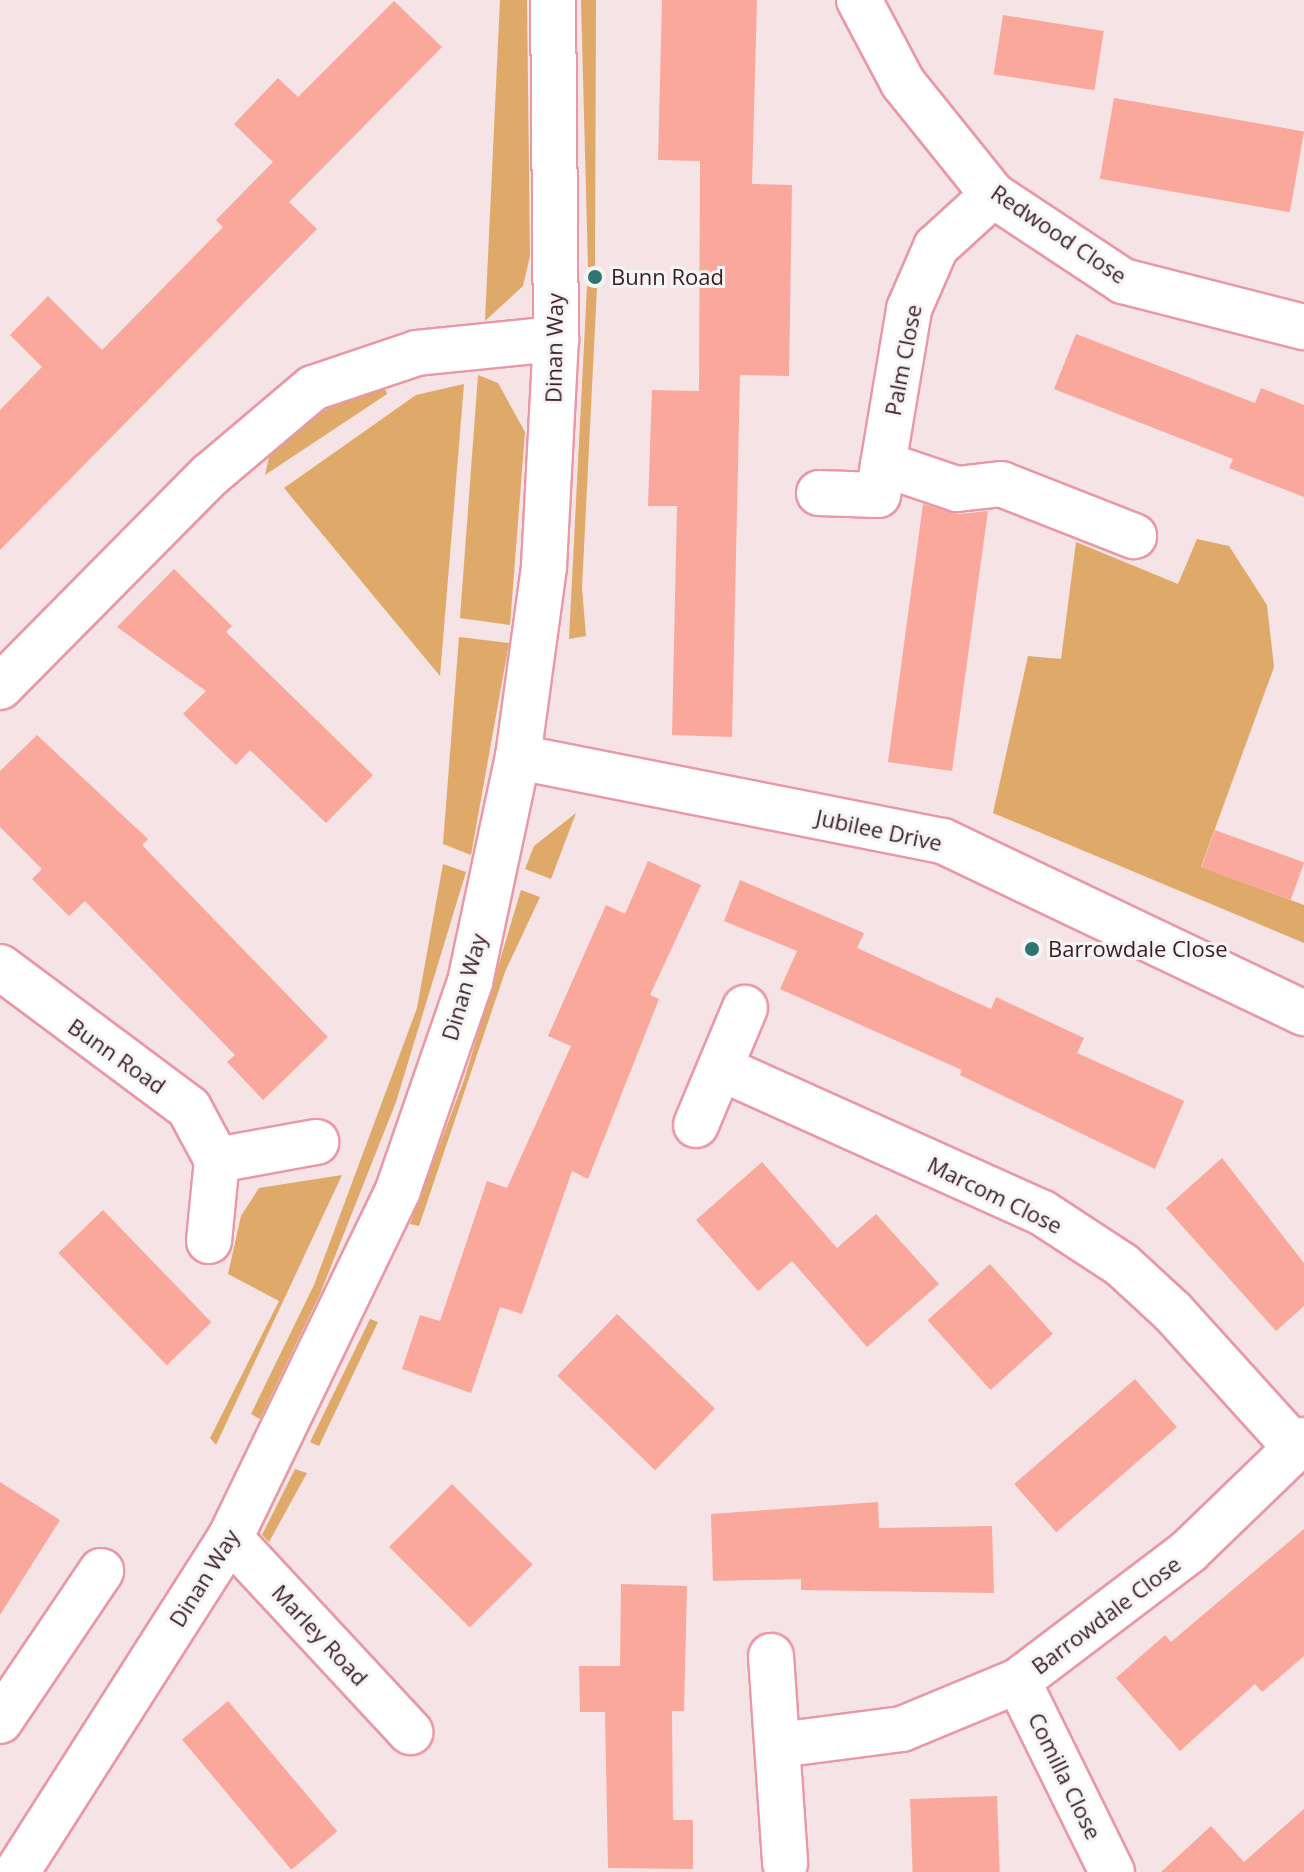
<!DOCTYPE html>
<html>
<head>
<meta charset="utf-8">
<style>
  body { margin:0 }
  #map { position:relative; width:1304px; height:1872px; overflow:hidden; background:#f5e3e5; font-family:"Open Sans",sans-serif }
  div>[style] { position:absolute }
  .green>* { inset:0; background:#dfa96a }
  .building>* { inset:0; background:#faa89b; transform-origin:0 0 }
  .roads { filter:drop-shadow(2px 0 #e998a5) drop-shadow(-2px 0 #e998a5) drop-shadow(0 2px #e998a5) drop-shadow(0 -2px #e998a5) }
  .minor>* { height:44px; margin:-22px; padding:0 22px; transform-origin:22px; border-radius:22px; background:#fff }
  .dots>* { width:22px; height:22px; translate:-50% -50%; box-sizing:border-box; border:4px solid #f5f5f5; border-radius:50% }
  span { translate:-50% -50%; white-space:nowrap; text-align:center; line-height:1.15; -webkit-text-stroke:6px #f5f5f5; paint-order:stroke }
  .street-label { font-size:22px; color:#3c1c22 }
  .poi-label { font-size:22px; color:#3c1c22 }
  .left { translate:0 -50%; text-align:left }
</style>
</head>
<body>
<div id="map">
  <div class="green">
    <div style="clip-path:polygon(500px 0,527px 0,530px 256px,523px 286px,485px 321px)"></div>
    <div style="clip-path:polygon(581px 0,596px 0,595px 267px,588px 267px)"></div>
    <div style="clip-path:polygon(587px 286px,597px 287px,582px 588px,586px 636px,569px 639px)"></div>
    <div style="clip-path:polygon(478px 375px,498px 383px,525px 432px,510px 625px,460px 618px)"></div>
    <div style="clip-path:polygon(382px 381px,387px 394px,265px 475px,272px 444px,291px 428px)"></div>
    <div style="clip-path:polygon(464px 384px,440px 676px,284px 488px,416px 395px)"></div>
    <div style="clip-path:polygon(1197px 539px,1229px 546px,1267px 605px,1274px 667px,1201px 867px,1304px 905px,1304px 943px,993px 813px,1028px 656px,1061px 659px,1076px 542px,1178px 584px)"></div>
    <div style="clip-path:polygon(459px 637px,509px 643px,471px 855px,443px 844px)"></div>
    <div style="clip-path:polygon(576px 813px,551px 879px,525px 869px,534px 846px)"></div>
    <div style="clip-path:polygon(443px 864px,466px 872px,396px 1102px,320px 1294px,260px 1419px,251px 1414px,314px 1285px,417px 1008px)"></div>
    <div style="clip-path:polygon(521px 890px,540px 897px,505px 972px,419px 1226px,410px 1224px,464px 1080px)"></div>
    <div style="clip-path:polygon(342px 1175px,216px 1445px,210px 1438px,279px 1301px,228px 1274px,241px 1216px,259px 1188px)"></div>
    <div style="clip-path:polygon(370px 1319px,378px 1322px,319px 1446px,310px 1442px)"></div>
    <div style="clip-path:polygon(295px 1469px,307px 1473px,269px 1542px,262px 1535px)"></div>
  </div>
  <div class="building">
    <div style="clip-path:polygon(662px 0,757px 0,752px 184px,792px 185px,789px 376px,740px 375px,732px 737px,672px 735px,677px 506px,648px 506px,652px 390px,699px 391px,700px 161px,658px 160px)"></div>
    <div style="clip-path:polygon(394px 1px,442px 47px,289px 202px,317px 229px,0 550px,0 410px,42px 367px,10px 335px,48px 296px,102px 350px,223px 227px,216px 220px,273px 162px,234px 124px,278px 78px,298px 97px)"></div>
    <div style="left:1003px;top:15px;width:102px;height:60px;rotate:9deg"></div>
    <div style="left:1114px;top:98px;width:193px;height:82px;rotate:10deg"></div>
    <div style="clip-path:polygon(1076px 334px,1255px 403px,1261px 388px,1304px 405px,1304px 497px,1229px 468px,1233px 459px,1054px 389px)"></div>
    <div style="clip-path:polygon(923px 504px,959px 514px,988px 511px,952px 771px,888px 762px)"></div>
    <div style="clip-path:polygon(174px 569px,232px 626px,226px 632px,373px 775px,326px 823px,250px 750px,236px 765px,183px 714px,206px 691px,117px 627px)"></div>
    <div style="clip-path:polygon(37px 735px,148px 839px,142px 845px,328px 1037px,263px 1100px,227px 1062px,235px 1055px,85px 901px,69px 916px,32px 879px,42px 869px,0 827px,0 771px)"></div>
    <div style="left:1215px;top:830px;width:95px;height:40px;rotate:20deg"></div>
    <div style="clip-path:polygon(648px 861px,701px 885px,650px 995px,659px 999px,588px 1179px,572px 1171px,522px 1314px,500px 1307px,471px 1393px,402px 1369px,420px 1315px,440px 1321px,487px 1181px,507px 1188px,571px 1046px,548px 1036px,606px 905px,625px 914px)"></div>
    <div style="clip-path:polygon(740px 880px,864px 933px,857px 948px,991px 1009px,996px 997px,1084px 1038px,1077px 1053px,1184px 1101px,1155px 1169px,960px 1075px,962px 1070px,780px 989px,797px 951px,724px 921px)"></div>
    <div style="clip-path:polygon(1222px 1158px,1304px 1263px,1304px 1306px,1276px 1331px,1166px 1208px)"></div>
    <div style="clip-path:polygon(762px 1162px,837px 1248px,876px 1214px,939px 1284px,867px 1347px,792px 1261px,758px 1291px,696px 1220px)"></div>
    <div style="left:103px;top:1210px;width:156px;height:62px;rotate:46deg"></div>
    <div style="left:990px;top:1264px;width:94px;height:84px;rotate:48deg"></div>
    <div style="left:617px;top:1314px;width:136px;height:86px;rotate:44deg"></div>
    <div style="left:1135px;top:1379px;width:64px;height:160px;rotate:49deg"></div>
    <div style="clip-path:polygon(0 1482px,60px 1520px,0 1615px)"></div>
    <div style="left:452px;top:1484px;width:114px;height:89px;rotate:45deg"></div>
    <div style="clip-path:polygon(878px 1502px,879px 1528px,992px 1526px,994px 1593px,801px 1590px,801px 1579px,713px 1581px,711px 1514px)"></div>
    <div style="clip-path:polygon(1304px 1529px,1304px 1656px,1262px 1692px,1255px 1684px,1180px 1751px,1116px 1678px,1165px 1635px,1171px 1642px)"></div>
    <div style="clip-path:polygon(621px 1584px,687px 1586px,684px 1711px,672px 1711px,673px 1820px,693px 1820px,693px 1869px,608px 1868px,605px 1712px,580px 1712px,579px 1666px,620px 1666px)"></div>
    <div style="left:228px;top:1701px;width:170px;height:60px;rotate:50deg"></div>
    <div style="left:997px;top:1796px;width:76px;height:87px;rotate:88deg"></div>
    <div style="clip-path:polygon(1304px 1809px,1304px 1872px,1161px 1872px,1211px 1826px,1244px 1862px)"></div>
  </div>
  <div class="roads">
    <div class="minor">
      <div style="left:859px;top:0;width:94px;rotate:62.1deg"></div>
      <div style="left:903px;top:83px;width:144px;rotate:51.2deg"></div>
      <div style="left:993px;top:195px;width:156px;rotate:33.5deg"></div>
      <div style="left:1123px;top:281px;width:187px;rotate:14.3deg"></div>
      <div style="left:883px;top:464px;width:78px;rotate:18.7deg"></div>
      <div style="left:957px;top:489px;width:44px;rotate:-6.5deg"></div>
      <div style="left:1001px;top:484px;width:143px;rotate:21.4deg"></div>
      <div style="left:819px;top:493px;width:59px;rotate:1.9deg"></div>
      <div style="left:878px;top:495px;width:189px;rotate:-80.5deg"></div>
      <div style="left:909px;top:309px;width:68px;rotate:-66.5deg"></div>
      <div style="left:936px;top:247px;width:77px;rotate:-42.4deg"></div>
      <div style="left:0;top:687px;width:298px;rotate:-45.3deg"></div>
      <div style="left:210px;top:475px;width:135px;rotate:-40.2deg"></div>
      <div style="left:313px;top:388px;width:110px;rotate:-18.6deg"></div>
      <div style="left:417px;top:353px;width:140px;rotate:-5.8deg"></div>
      <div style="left:518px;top:757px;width:433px;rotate:11.2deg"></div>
      <div style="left:943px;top:841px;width:400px;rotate:25.5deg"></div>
      <div style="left:0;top:967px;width:236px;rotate:36.7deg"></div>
      <div style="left:189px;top:1108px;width:59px;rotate:61.7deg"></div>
      <div style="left:217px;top:1160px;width:101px;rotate:-10.3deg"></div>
      <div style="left:720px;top:1068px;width:352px;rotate:24.2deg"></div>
      <div style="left:1041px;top:1212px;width:97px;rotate:33.2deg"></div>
      <div style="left:1122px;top:1265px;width:69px;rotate:42.7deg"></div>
      <div style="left:1173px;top:1312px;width:183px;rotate:47.9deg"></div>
      <div style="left:696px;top:1125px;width:127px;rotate:-67.3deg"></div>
      <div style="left:209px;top:1241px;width:81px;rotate:-84.4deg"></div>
      <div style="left:230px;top:1538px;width:265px;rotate:47.1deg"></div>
      <div style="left:771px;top:1656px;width:208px;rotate:86.1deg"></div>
      <div style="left:1018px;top:1681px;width:213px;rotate:63.8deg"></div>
      <div style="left:0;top:1721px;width:181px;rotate:-56deg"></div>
      <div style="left:779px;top:1745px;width:124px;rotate:-7.4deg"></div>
      <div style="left:902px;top:1729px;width:126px;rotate:-22.5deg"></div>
      <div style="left:1018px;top:1681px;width:215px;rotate:-37.2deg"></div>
      <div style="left:1189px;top:1551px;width:160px;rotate:-44deg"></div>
      <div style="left:17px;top:1872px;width:396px;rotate:-57.5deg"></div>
      <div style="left:230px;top:1538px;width:386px;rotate:-64.2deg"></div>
      <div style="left:398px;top:1190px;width:220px;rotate:-70.9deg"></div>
      <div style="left:470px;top:982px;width:230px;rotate:-78deg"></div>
      <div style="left:518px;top:757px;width:193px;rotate:-82.2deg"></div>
      <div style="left:544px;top:566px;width:227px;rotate:-87deg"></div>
      <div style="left:556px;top:339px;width:339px;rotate:-90.5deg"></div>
    </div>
  </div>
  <div class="dots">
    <div style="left:595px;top:277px;background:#2c7570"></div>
    <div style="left:1032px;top:949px;background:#2c7570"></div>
  </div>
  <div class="street-label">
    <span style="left:1059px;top:234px;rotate:34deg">Redwood Close</span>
    <span style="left:554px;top:348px;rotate:-89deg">Dinan Way</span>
    <span style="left:903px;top:360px;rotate:-79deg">Palm Close</span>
    <span style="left:879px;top:830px;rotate:12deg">Jubilee Drive</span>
    <span style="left:464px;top:987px;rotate:-74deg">Dinan Way</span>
    <span style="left:117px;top:1056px;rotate:35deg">Bunn Road</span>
    <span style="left:995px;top:1195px;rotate:26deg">Marcom Close</span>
    <span style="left:204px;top:1578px;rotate:-58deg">Dinan Way</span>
    <span style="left:1106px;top:1615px;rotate:-37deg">Barrowdale Close</span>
    <span style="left:320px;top:1635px;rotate:47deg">Marley Road</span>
    <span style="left:1065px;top:1776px;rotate:64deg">Comilla Close</span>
  </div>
  <div class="poi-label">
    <span class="left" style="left:611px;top:277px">Bunn Road</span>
    <span class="left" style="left:1048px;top:949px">Barrowdale Close</span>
  </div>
</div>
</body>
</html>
